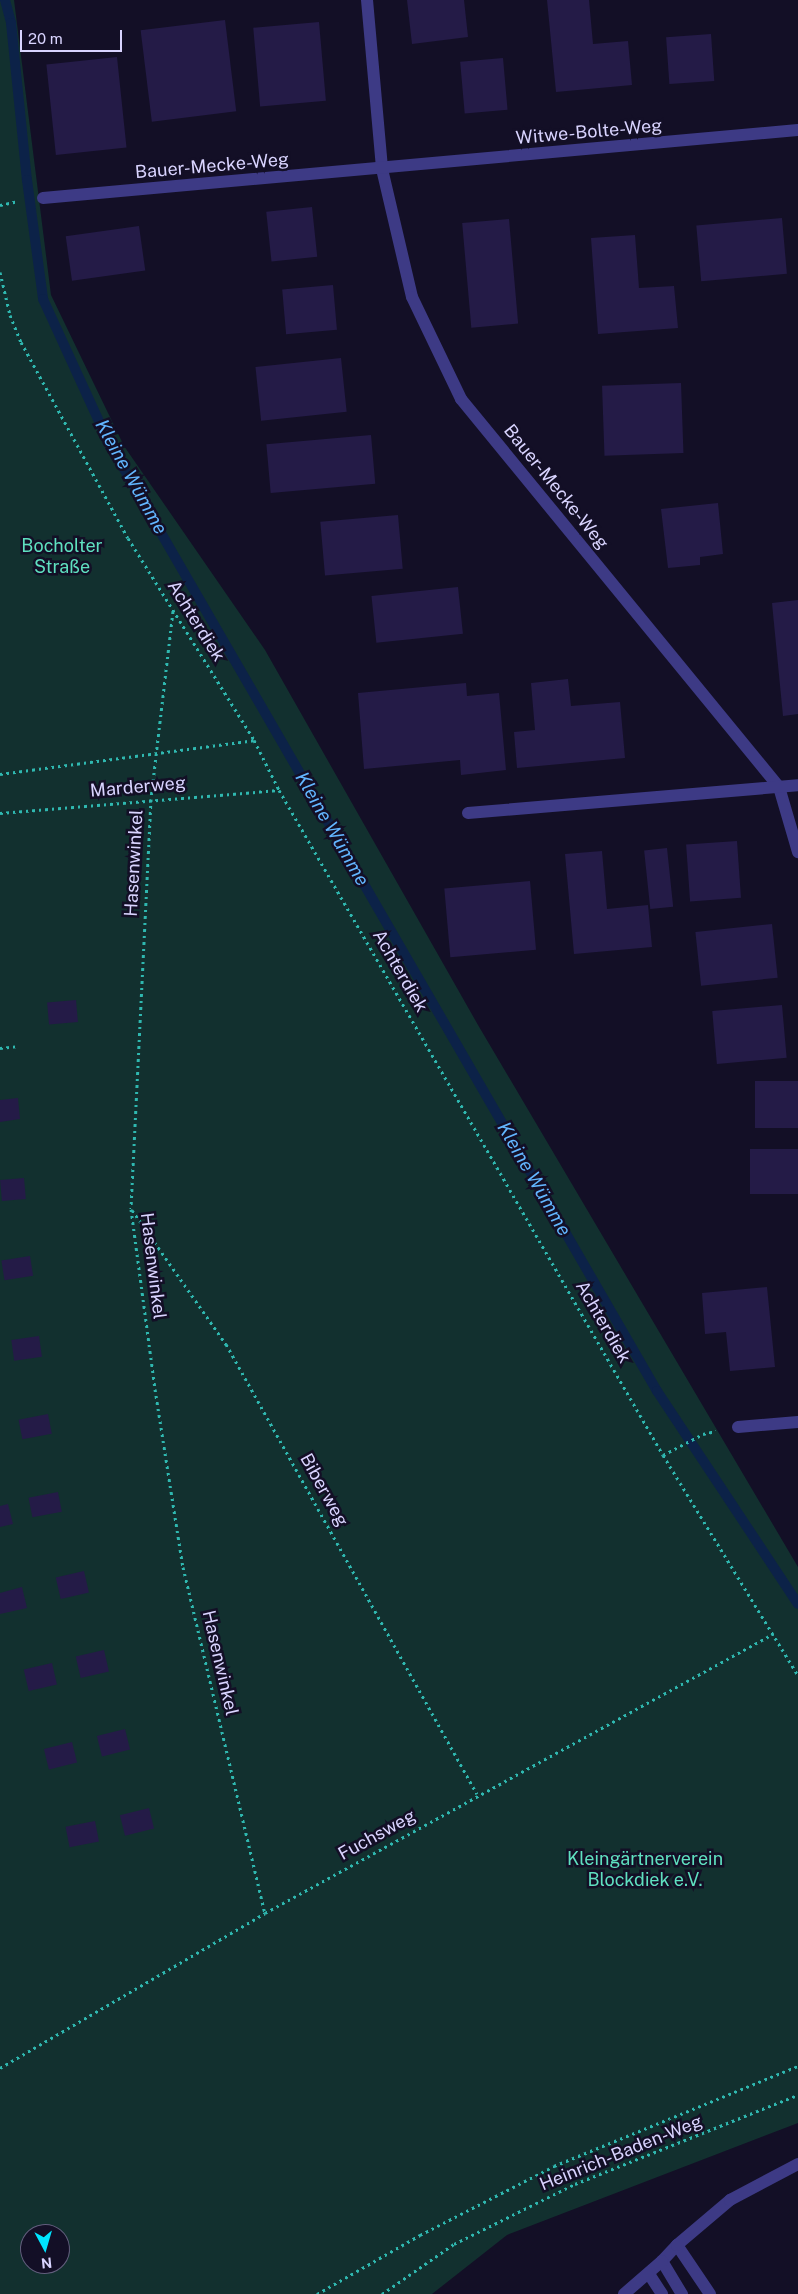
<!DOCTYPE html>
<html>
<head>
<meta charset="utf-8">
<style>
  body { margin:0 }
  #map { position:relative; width:798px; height:2294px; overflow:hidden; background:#130f26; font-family:"Public Sans",sans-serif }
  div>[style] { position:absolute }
  .green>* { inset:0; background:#12302f }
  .stream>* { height:10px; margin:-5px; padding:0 5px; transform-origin:5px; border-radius:5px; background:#0c2248 }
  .building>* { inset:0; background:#241b47; transform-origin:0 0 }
  .path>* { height:3px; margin-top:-1.5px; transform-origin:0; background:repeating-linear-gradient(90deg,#2fb8b0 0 2.5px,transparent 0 6.5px) }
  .minor>* { height:12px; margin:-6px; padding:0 6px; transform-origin:6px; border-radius:6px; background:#3d3a85 }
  span { translate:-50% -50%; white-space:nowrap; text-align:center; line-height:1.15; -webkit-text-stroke:5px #130f26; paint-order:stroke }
  .street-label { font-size:18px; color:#d9d4ff }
  .park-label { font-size:18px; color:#5fe0c0 }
  .water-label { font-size:19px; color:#62b6ff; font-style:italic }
  .north { position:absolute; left:20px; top:2224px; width:50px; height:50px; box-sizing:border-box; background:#130f26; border:1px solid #625e7d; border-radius:50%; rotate:174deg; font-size:14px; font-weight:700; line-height:20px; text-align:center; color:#d9d4ff }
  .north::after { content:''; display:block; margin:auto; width:18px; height:22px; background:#00e5ff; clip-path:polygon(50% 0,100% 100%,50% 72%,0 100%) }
  .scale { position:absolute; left:20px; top:30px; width:102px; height:22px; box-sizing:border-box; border:2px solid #d9d4ff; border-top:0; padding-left:6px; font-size:15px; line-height:18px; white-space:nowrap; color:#d9d4ff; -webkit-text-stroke:4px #130f26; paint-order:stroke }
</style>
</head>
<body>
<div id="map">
  <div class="green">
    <div style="clip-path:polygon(evenodd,0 0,14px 0,51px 295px,124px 446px,265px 650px,478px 1025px,798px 1567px,798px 2123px,507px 2235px,432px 2294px,0 2294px,0 0,30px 2234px,60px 2234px,60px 2264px,30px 2264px,30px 2234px)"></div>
  </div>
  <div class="stream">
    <div style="left:5px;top:0;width:24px;rotate:75deg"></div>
    <div style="left:11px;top:23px;width:158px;rotate:84.2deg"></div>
    <div style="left:27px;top:180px;width:120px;rotate:82.3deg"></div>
    <div style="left:43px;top:299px;width:158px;rotate:65.4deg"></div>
    <div style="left:109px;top:443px;width:1095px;rotate:59.97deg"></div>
    <div style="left:657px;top:1391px;width:255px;rotate:56.5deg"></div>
  </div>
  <div class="building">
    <div style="clip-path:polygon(407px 0,464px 0,468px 37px,412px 44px)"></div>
    <div style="clip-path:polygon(547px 0,589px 0,593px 44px,628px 41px,632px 85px,556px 92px)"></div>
    <div style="left:225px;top:20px;width:92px;height:85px;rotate:83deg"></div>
    <div style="left:319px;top:22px;width:79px;height:66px;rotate:85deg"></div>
    <div style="left:711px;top:34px;width:47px;height:45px;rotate:86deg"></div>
    <div style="left:117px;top:57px;width:91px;height:71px;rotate:84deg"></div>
    <div style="left:503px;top:58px;width:52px;height:43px;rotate:85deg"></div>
    <div style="left:312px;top:207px;width:50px;height:46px;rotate:84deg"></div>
    <div style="left:782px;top:218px;width:56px;height:86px;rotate:85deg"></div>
    <div style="left:509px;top:219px;width:105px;height:47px;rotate:85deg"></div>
    <div style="left:139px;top:226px;width:45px;height:74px;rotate:82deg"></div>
    <div style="clip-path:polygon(635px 235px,639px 288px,674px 286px,678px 328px,598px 334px,591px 238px)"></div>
    <div style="left:333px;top:285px;width:45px;height:51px;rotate:85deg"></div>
    <div style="left:341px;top:358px;width:54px;height:86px;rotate:84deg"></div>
    <div style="left:681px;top:383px;width:70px;height:79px;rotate:88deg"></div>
    <div style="left:371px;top:435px;width:49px;height:105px;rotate:85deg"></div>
    <div style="clip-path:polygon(718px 503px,723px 554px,700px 557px,700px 565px,668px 568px,661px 509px)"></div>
    <div style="left:398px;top:515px;width:54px;height:78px;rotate:85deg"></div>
    <div style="left:458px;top:587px;width:47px;height:87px;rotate:84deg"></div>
    <div style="clip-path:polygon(798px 600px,798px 714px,783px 716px,772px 603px)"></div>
    <div style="clip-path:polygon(568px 679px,571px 706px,620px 702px,625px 758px,517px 768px,514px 732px,535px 730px,531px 683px)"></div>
    <div style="clip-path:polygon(466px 683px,467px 696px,499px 693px,506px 770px,461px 775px,460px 760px,364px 769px,358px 693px)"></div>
    <div style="left:737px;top:841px;width:57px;height:51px;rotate:86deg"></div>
    <div style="left:667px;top:848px;width:59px;height:23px;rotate:84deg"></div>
    <div style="clip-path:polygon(602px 851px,607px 909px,648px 905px,652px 947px,574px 954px,565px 854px)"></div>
    <div style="left:530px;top:881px;width:69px;height:86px;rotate:85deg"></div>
    <div style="left:772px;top:924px;width:54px;height:77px;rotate:84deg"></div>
    <div style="left:76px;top:1000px;width:22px;height:29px;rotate:85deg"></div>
    <div style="left:782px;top:1005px;width:53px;height:70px;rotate:85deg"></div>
    <div style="left:798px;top:1081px;width:47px;height:43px;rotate:90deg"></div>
    <div style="clip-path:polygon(18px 1098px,20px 1119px,0 1122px,0 1100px)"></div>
    <div style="left:798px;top:1149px;width:45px;height:48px;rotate:90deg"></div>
    <div style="left:24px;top:1178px;width:21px;height:24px;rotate:85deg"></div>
    <div style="left:30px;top:1256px;width:20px;height:29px;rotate:81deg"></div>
    <div style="clip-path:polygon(767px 1287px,775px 1367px,730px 1371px,726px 1332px,705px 1334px,702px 1293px)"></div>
    <div style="left:39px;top:1336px;width:21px;height:28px;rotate:82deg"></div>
    <div style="left:48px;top:1414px;width:20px;height:30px;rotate:79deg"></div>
    <div style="left:58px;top:1492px;width:20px;height:30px;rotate:79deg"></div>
    <div style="clip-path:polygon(8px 1504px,13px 1524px,0 1527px,0 1506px)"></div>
    <div style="left:84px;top:1571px;width:22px;height:29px;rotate:77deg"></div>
    <div style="clip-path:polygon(22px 1587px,27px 1608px,0 1614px,0 1593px)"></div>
    <div style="left:104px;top:1650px;width:22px;height:29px;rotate:77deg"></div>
    <div style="left:52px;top:1663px;width:22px;height:29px;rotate:77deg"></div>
    <div style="left:125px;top:1729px;width:21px;height:29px;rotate:76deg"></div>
    <div style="left:72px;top:1742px;width:21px;height:29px;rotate:76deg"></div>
    <div style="left:149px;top:1808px;width:21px;height:30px;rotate:76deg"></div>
    <div style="left:95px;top:1821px;width:21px;height:30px;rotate:79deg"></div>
  </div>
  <div class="path">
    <div style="left:0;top:205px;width:19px;rotate:-12deg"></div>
    <div style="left:0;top:272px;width:44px;rotate:76.9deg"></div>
    <div style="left:10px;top:315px;width:29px;rotate:68deg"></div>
    <div style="left:21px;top:342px;width:223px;rotate:61.4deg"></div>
    <div style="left:128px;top:538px;width:238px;rotate:58deg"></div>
    <div style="left:254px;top:740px;width:56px;rotate:63.4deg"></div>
    <div style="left:279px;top:790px;width:768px;rotate:60deg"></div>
    <div style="left:663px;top:1455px;width:258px;rotate:58.5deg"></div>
    <div style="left:173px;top:611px;width:189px;rotate:96.7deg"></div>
    <div style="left:151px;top:799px;width:410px;rotate:92.8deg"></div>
    <div style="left:131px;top:1209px;width:182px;rotate:82.4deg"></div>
    <div style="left:155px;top:1389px;width:180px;rotate:81.1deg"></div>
    <div style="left:183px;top:1567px;width:356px;rotate:76.7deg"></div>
    <div style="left:0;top:774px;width:256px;rotate:-7.6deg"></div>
    <div style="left:0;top:813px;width:280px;rotate:-4.7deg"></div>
    <div style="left:0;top:1048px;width:18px;rotate:-6deg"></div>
    <div style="left:132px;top:1210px;width:164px;rotate:55deg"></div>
    <div style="left:226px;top:1344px;width:515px;rotate:60.85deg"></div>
    <div style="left:663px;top:1455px;width:45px;rotate:-27.7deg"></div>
    <div style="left:703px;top:1434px;width:13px;rotate:-13deg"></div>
    <div style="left:0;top:2068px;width:307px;rotate:-30.3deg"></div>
    <div style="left:265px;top:1913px;width:580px;rotate:-28.78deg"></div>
    <div style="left:317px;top:2294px;width:119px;rotate:-29.8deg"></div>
    <div style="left:420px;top:2235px;width:151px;rotate:-27.2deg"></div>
    <div style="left:554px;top:2166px;width:264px;rotate:-22.3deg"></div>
    <div style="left:382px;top:2294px;width:88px;rotate:-34.8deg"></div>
    <div style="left:454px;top:2244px;width:135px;rotate:-26.4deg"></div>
    <div style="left:575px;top:2184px;width:240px;rotate:-21.8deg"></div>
  </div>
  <div class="minor">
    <div style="left:367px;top:0;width:170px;rotate:84.9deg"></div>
    <div style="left:382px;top:169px;width:131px;rotate:76.8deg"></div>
    <div style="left:412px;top:297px;width:113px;rotate:64.3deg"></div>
    <div style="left:461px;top:399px;width:502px;rotate:50.66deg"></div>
    <div style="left:779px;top:787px;width:68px;rotate:73.7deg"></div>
    <div style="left:43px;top:198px;width:758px;rotate:-5.15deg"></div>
    <div style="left:468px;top:813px;width:331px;rotate:-4.8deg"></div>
    <div style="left:738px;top:1427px;width:60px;rotate:-4.8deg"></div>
    <div style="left:677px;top:2245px;width:22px;rotate:133deg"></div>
    <div style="left:662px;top:2261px;width:39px;rotate:59deg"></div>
    <div style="left:649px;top:2274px;width:24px;rotate:57deg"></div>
    <div style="left:624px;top:2294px;width:50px;rotate:-41deg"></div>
    <div style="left:710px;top:2294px;width:59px;rotate:-124deg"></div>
    <div style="left:677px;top:2245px;width:70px;rotate:-40.3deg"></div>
    <div style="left:730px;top:2200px;width:77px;rotate:-27.9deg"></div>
  </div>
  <div class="street-label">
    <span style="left:589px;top:132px;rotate:-5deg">Witwe-Bolte-Weg</span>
    <span style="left:212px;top:166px;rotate:-5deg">Bauer-Mecke-Weg</span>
    <span style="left:556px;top:487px;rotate:51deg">Bauer-Mecke-Weg</span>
    <span style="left:196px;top:621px;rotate:58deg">Achterdiek</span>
    <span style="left:138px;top:787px;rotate:-5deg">Marderweg</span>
    <span style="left:134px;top:863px;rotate:-87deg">Hasenwinkel</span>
    <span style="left:400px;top:971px;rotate:60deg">Achterdiek</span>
    <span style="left:153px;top:1266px;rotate:83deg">Hasenwinkel</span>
    <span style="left:603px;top:1322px;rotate:60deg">Achterdiek</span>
    <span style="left:324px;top:1490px;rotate:61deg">Biberweg</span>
    <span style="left:220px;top:1663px;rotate:77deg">Hasenwinkel</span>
    <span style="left:377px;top:1835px;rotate:-29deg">Fuchsweg</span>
    <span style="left:621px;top:2153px;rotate:-22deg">Heinrich-Baden-Weg</span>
  </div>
  <div class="park-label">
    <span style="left:62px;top:557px">Bocholter<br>Straße</span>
    <span style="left:645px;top:1870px">Kleingärtnerverein<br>Blockdiek e.V.</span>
  </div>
  <div class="water-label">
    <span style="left:131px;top:477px;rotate:61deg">Kleine Wümme</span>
    <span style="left:332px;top:829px;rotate:60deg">Kleine Wümme</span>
    <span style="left:534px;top:1179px;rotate:60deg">Kleine Wümme</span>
  </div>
  <div class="north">N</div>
  <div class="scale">20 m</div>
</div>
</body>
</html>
